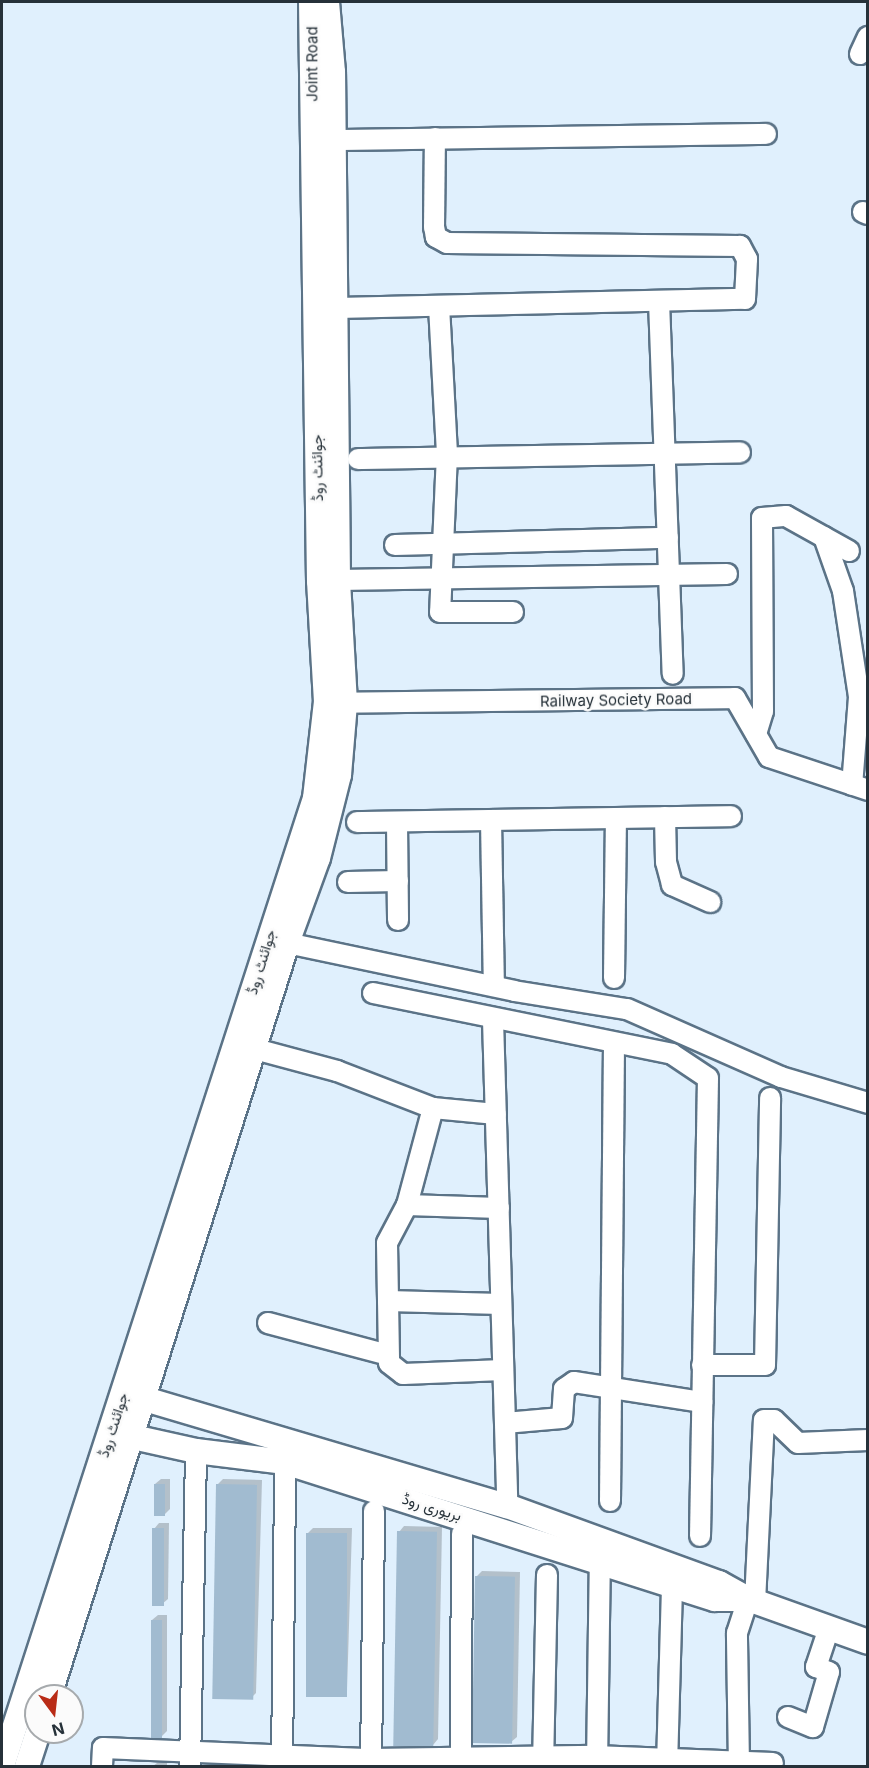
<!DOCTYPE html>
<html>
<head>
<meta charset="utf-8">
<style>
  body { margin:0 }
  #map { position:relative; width:869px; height:1768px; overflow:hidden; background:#e0f0fd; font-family:Inter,Vazirmatn,sans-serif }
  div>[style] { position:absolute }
  .shadow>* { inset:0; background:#0003 }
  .building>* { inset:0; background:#a1bbd0; transform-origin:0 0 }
  .roads { filter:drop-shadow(2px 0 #5b7387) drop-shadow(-2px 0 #5b7387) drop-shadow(0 2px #5b7387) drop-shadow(0 -2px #5b7387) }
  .minor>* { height:20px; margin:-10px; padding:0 10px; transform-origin:10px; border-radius:10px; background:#fff }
  .major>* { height:24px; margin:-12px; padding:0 12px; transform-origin:12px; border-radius:12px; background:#fff }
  span { translate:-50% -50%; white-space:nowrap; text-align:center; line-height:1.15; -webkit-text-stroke:5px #fbfbfb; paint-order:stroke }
  .street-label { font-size:15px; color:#263139 }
  .frame { position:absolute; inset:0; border:3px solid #263139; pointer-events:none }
  .north { position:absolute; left:24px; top:1684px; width:60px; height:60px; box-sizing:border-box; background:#fbfbfb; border:2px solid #a6aaad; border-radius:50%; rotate:165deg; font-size:16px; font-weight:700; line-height:24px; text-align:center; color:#263139 }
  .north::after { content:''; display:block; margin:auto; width:21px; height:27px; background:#b92c17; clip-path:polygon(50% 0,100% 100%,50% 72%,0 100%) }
</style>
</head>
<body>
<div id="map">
  <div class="shadow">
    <div style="clip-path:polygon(161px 1479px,170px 1479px,170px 1509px,164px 1515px,155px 1484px)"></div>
    <div style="clip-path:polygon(223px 1479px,262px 1480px,256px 1693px,250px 1699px,217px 1485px)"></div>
    <div style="clip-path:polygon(159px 1523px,169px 1523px,168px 1599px,162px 1604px,154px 1529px)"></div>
    <div style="clip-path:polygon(404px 1526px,442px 1527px,438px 1739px,433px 1745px,399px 1532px)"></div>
    <div style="clip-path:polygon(313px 1528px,352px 1528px,347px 1691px,342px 1697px,308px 1533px)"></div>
    <div style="clip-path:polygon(482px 1571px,520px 1572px,517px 1737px,511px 1742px,477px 1576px)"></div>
    <div style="clip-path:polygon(158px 1615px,167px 1615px,167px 1731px,161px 1737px,152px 1620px)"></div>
    <div style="clip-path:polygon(248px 1759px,259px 1760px,259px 1766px,241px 1766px)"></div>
    <div style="clip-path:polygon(157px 1763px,167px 1763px,167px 1766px,153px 1766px)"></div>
  </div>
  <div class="building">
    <div style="left:154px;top:1484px;width:11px;height:32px"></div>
    <div style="left:216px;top:1484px;width:41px;height:215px;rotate:1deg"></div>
    <div style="left:152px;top:1528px;width:12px;height:78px"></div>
    <div style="left:397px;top:1531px;width:40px;height:215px;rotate:1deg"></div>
    <div style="left:306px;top:1533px;width:41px;height:164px"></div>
    <div style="left:475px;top:1576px;width:40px;height:167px;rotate:1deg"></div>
    <div style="left:151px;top:1620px;width:11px;height:118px"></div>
  </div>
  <div class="roads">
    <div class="minor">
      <div style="left:860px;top:54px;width:19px;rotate:-65deg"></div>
      <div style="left:334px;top:140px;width:432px;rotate:-0.8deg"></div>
      <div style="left:863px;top:212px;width:5px;rotate:22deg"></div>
      <div style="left:659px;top:301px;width:373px;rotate:87.9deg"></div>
      <div style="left:439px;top:306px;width:148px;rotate:86.9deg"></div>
      <div style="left:447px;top:454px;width:158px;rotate:92.5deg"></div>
      <div style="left:440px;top:612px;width:73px"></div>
      <div style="left:336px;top:308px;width:409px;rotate:-1.3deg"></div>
      <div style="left:745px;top:299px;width:40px;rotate:-87.1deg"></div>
      <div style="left:747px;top:259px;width:15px;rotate:-118deg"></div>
      <div style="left:740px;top:246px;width:293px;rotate:-179.4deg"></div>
      <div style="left:447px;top:243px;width:13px;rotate:-151deg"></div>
      <div style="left:436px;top:237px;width:10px;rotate:-101deg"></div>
      <div style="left:434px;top:227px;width:89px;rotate:-89.4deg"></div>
      <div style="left:358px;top:459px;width:382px;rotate:-1deg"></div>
      <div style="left:824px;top:537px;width:57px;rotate:70.6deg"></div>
      <div style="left:843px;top:591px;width:107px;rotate:81.4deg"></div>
      <div style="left:859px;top:697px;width:88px;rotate:94.5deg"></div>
      <div style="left:395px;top:545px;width:273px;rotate:-1.5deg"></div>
      <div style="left:338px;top:580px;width:389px;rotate:-0.9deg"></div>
      <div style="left:331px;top:703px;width:404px;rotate:-0.7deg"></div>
      <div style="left:735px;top:698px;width:68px;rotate:60deg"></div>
      <div style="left:769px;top:757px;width:104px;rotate:18.4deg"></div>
      <div style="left:756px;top:734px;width:24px;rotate:-73deg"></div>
      <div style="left:763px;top:711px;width:193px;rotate:-90.3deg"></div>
      <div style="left:762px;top:518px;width:24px;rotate:-5deg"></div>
      <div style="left:786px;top:516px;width:72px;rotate:29.1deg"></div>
      <div style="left:665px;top:817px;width:45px;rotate:88.7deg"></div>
      <div style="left:666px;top:862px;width:24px;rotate:75deg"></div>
      <div style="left:672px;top:885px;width:42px;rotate:24.1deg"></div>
      <div style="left:491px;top:820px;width:166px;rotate:89deg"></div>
      <div style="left:357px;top:822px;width:374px;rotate:-0.9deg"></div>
      <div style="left:397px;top:822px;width:98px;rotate:89.4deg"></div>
      <div style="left:348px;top:882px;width:50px;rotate:-1.1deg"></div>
      <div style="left:287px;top:943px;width:232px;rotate:11.9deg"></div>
      <div style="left:514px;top:991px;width:114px;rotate:9.1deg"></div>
      <div style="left:627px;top:1009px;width:168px;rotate:23.8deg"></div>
      <div style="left:781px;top:1077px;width:91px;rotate:16.6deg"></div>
      <div style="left:614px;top:978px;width:160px;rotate:-89.3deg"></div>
      <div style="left:373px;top:993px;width:305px;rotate:11.5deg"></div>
      <div style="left:672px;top:1054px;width:43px;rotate:33.7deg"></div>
      <div style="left:708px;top:1078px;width:458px;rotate:91deg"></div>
      <div style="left:493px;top:1020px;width:486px;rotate:88.3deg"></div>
      <div style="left:255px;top:1049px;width:85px;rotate:15deg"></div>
      <div style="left:337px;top:1071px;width:103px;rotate:21.1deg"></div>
      <div style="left:433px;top:1108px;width:63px;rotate:5.4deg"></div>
      <div style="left:433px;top:1108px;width:100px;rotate:105deg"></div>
      <div style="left:407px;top:1205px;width:43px;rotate:117.8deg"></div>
      <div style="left:387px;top:1243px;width:120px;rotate:89deg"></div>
      <div style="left:389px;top:1363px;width:18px;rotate:38deg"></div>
      <div style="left:403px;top:1374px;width:100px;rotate:-2.3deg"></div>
      <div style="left:407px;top:1205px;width:92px;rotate:1.9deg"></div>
      <div style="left:388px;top:1301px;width:113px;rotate:1.5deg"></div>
      <div style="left:268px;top:1323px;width:124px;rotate:14.9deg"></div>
      <div style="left:702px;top:1365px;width:63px"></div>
      <div style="left:765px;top:1365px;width:267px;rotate:-88.9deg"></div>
      <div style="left:505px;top:1423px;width:57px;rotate:-5deg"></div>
      <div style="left:562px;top:1418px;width:29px;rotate:-86deg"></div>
      <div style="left:564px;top:1389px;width:12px;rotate:-35deg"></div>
      <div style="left:574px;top:1382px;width:130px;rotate:8.9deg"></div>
      <div style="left:610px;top:1501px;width:456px;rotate:-89.5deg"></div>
      <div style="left:755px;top:1602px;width:182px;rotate:-87.2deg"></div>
      <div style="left:764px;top:1420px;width:10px"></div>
      <div style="left:774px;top:1420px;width:33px;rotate:44deg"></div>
      <div style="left:798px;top:1443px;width:70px;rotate:-2.5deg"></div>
      <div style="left:788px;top:1717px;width:27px;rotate:22deg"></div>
      <div style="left:813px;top:1727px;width:57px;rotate:-73.8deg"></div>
      <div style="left:829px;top:1672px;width:14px;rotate:-159deg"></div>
      <div style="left:816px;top:1667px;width:41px;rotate:-71.6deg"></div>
      <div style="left:102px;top:1766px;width:18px;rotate:-87deg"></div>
      <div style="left:103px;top:1748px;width:268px;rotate:2.4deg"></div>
      <div style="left:371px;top:1759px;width:226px;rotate:-0.8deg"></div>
      <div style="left:597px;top:1756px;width:176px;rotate:2.3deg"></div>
      <div style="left:190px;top:1766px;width:315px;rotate:-88.9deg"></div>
      <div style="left:282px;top:1766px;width:304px;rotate:-89.4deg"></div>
      <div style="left:371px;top:1766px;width:255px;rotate:-89.3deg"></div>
      <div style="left:461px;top:1766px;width:232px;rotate:-89.8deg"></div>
      <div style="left:543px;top:1766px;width:191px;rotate:-88.8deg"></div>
      <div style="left:597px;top:1766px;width:205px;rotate:-89.2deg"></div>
      <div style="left:667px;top:1766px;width:180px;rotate:-88.4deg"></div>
      <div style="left:739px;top:1766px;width:133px;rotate:-90.9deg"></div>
      <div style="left:737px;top:1633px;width:36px;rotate:-72deg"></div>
    </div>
    <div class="major">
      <div style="left:128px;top:1394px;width:395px;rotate:16.5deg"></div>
      <div style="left:507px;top:1506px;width:226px;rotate:20deg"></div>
      <div style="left:719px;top:1583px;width:33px;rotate:29deg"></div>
      <div style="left:748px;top:1599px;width:127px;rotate:19.7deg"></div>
      <div style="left:115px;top:1433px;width:83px;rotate:12.5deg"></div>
      <div style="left:196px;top:1451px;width:90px;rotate:7deg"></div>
      <div style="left:285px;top:1462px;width:451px;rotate:17.7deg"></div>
      <div style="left:715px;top:1599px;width:28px"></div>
      <div style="left:49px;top:1696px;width:790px;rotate:-72.46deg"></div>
      <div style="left:287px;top:943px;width:90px;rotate:-70deg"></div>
      <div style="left:318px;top:858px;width:86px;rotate:-75.8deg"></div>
      <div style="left:339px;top:775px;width:72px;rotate:-85.2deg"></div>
      <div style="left:345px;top:703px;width:123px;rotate:-93.3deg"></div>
      <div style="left:338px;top:580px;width:508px;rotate:-90.56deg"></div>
      <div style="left:333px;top:72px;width:70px;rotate:-94.9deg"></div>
      <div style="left:2px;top:1766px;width:1017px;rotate:-72.08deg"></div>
      <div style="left:315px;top:798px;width:97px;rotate:-83.5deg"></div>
      <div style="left:326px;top:702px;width:121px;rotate:-93.3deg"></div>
      <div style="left:319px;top:581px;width:579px;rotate:-90.79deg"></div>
      <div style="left:27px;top:1766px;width:36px;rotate:-72deg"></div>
    </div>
  </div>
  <div class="street-label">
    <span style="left:312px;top:64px;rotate:-90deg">Joint Road</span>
    <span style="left:317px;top:468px;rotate:-91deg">جوائنٹ روڈ</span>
    <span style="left:616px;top:700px;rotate:-1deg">Railway Society Road</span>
    <span style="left:261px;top:962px;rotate:-73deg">جوائنٹ روڈ</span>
    <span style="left:113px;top:1425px;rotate:-72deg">جوائنٹ روڈ</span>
    <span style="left:432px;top:1507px;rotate:17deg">بریوری روڈ</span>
  </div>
  <div class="frame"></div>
  <div class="north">N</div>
</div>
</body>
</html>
